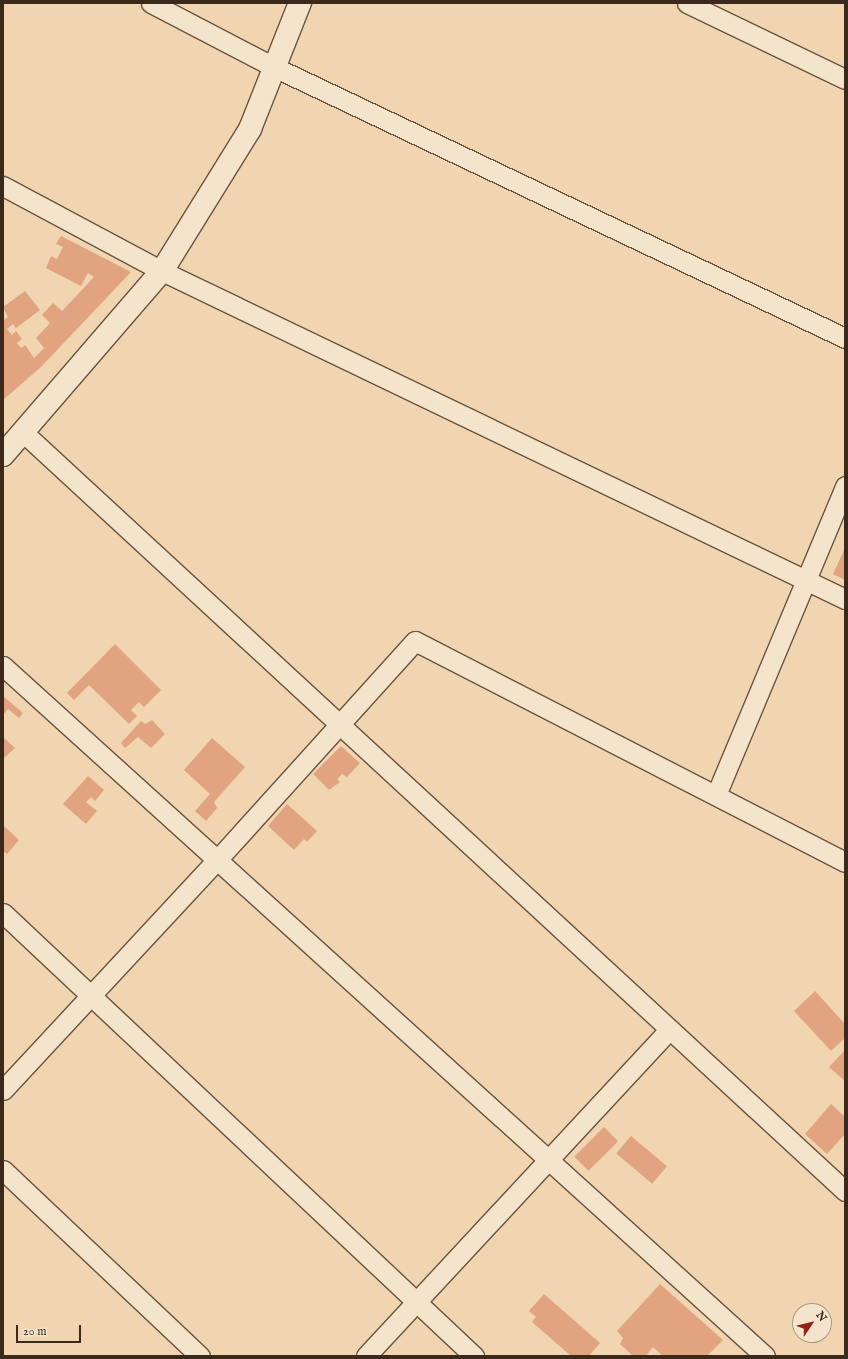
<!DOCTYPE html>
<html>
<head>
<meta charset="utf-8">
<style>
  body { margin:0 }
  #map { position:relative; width:848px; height:1359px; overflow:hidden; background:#f0d5b0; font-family:"IM FELL English",serif }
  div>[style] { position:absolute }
  .building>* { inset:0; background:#e2a380; transform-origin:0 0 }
  .roads { filter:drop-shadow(1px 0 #6a5440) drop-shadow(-1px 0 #6a5440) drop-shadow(0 1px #6a5440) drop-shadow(0 -1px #6a5440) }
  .minor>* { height:19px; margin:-9.5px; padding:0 9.5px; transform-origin:9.5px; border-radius:9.5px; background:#f5e4cc }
  .tertiary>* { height:22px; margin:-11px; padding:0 11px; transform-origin:11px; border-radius:11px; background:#f5e4cc }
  span { translate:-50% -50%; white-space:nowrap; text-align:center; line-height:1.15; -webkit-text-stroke:3px #f5e4cc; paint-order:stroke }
  .frame { position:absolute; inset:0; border:4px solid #3d291b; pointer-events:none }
  .north { position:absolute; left:792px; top:1303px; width:40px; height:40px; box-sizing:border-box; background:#f5e4cc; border:1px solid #ab9985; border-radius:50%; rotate:55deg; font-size:11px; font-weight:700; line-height:16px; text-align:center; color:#3d291b }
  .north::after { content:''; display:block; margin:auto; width:14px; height:18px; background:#8f2418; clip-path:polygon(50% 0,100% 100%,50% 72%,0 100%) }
  .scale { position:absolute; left:16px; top:1325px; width:65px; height:18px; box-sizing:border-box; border:2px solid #3d291b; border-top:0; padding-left:5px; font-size:12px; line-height:14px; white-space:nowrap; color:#3d291b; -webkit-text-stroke:3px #f5e4cc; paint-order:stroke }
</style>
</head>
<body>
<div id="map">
  <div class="building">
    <div style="clip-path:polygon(61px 236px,131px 272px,41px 367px,3px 400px,3px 321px,8px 317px,3px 307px,25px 291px,40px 310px,16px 328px,13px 324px,7px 329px,12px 335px,16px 331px,22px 339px,17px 343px,21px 348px,25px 345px,34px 358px,44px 348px,36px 338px,50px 323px,42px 315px,53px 303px,62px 311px,94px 277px,88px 273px,81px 286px,46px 268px,51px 256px,57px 259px,63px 247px,56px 244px)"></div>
    <div style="clip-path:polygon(845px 548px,845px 580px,833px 574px)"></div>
    <div style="clip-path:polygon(115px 644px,161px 690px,144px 707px,139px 702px,131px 710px,137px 716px,129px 724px,89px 685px,74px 700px,67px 693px)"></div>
    <div style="clip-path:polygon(3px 696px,23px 713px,19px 718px,8px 709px,3px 715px)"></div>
    <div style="clip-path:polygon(152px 720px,165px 734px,151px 748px,138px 737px,125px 748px,121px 743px,141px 721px,145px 724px)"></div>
    <div style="clip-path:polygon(3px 737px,15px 748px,3px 759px)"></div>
    <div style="clip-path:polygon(212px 738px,245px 767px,214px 802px,217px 808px,206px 821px,195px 811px,210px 794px,184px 770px)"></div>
    <div style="clip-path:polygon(341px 746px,360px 763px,347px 777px,342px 774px,337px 779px,340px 782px,329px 790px,313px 774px)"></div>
    <div style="clip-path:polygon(88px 776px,104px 790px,95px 801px,91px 797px,86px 802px,97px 811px,86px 824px,63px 804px)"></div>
    <div style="clip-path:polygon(287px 804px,317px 831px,307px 842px,304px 839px,294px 850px,268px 826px)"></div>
    <div style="clip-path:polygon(3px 825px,19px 840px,7px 854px,3px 851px)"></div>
    <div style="clip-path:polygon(815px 991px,845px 1024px,845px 1038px,831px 1051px,794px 1011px)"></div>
    <div style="clip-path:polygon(845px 1050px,845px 1081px,829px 1067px)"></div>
    <div style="clip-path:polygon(831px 1104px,845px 1117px,845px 1134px,827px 1154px,805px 1134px)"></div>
    <div style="left:604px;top:1127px;width:20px;height:42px;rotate:45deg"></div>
    <div style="left:631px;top:1136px;width:47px;height:23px;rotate:40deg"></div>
    <div style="clip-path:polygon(660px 1284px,723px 1340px,707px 1356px,663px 1356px,653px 1347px,646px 1356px,633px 1356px,620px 1344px,623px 1338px,617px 1331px)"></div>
    <div style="clip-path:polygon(544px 1294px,600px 1343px,589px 1356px,571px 1356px,532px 1322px,536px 1317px,529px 1311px)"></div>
  </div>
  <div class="roads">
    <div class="minor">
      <div style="left:151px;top:3px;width:139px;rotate:27.5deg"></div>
      <div style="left:274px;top:67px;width:632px;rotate:25.39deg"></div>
      <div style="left:687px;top:3px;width:175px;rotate:25.7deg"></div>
      <div style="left:3px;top:186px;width:180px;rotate:28.1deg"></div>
      <div style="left:162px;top:271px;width:758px;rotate:25.65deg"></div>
      <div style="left:25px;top:434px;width:1116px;rotate:42.71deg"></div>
      <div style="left:3px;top:666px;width:1028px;rotate:42.16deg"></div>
      <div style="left:716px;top:795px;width:335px;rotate:-67.3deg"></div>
      <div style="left:3px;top:913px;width:647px;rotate:43.25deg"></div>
      <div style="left:3px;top:1090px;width:314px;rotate:-47.1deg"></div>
      <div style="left:217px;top:860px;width:295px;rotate:-47.9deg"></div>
      <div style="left:415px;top:641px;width:483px;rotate:27.2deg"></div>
      <div style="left:3px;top:1170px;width:271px;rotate:43.4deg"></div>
      <div style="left:366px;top:1356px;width:446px;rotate:-47.1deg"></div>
    </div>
    <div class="tertiary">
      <div style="left:3px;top:455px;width:243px;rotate:-49.2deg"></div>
      <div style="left:162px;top:271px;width:167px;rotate:-58.2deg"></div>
      <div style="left:250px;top:129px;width:136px;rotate:-68.4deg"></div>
    </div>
  </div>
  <div class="frame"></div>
  <div class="north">N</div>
  <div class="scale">20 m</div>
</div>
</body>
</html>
